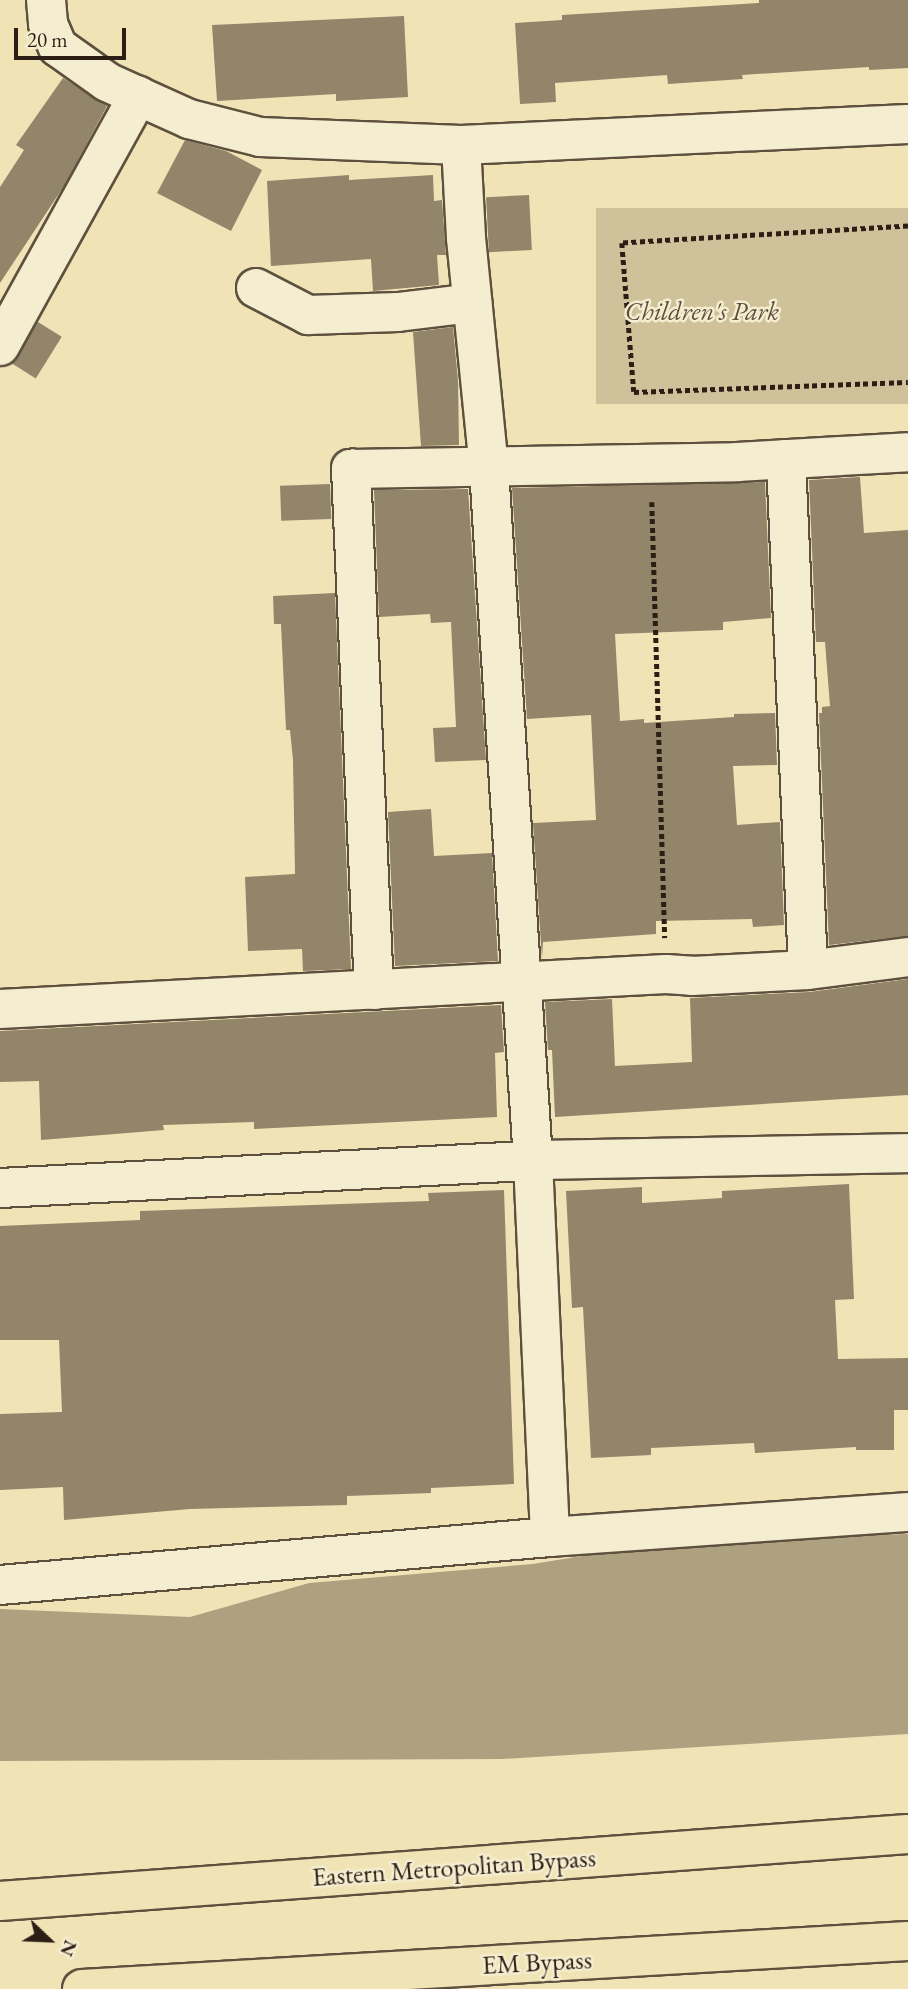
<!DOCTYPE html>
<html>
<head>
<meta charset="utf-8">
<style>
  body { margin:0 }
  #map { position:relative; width:908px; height:1989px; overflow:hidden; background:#f0e4b7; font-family:"EB Garamond",serif }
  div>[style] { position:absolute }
  .green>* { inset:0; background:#cfc29b; transform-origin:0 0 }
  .water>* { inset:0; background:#aea180 }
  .building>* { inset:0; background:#928569; transform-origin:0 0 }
  .path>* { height:4.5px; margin-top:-2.25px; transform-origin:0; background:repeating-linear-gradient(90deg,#2d1e15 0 5px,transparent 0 8.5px) }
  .roads { filter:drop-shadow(2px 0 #5e503e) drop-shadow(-2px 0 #5e503e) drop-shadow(0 2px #5e503e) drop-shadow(0 -2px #5e503e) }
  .minor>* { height:38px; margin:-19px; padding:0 19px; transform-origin:19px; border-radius:19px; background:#f5edd0 }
  .major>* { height:38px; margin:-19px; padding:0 19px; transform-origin:19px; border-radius:19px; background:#f0e4b7 }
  span { translate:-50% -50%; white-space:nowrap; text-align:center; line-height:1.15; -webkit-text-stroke:5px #f5edd0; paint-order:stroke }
  .park-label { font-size:26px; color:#5e4f3d; font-style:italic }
  .street-label { font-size:26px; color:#2d1e15 }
  .north { position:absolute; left:14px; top:1905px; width:70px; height:70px; -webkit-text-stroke:5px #f5edd0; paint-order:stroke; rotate:113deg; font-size:19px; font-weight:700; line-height:28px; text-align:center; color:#2d1e15 }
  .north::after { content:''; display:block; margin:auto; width:24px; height:32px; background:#2d1e15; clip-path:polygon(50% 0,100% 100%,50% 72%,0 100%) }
  .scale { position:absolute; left:14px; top:28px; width:112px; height:32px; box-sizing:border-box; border:4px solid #2d1e15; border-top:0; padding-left:9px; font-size:21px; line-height:24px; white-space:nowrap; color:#2d1e15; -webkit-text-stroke:5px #f5edd0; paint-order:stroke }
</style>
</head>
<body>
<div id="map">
  <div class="green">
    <div style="left:908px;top:208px;width:196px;height:312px;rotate:90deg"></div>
  </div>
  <div class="water">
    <div style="clip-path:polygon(908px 1534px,908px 1734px,503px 1759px,0 1761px,0 1609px,190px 1617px,309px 1583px,533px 1564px,678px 1540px)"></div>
  </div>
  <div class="building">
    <div style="clip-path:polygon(759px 0,908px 0,908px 68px,869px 70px,869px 67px,742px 75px,743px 79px,668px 84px,667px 75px,555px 83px,556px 102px,520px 104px,515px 23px,562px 20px,562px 15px,759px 3px)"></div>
    <div style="clip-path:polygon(404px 16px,408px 97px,336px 101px,336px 94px,217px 101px,212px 25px)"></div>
    <div style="clip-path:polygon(63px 78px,107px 106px,64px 186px,0 283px,0 187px,24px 150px,16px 145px)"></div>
    <div style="clip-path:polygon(185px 140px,226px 151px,262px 170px,231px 231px,157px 193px)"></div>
    <div style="clip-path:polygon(349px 175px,349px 180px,433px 175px,434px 201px,442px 200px,446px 255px,437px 255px,439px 285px,373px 291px,371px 259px,271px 266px,267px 181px)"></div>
    <div style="left:529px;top:195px;width:55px;height:43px;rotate:87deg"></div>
    <div style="left:38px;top:322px;width:28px;height:49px;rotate:32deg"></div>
    <div style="clip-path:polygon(453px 327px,458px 381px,459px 445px,421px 446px,413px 332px)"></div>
    <div style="clip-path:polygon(860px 477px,864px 533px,908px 530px,908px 936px,829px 945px,819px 713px,822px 713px,822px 707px,830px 706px,825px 642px,816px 642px,809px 480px)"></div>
    <div style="clip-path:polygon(765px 482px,771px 618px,723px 622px,723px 630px,615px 634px,620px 721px,644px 719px,644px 723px,734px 717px,734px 714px,775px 713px,777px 765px,733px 766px,737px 825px,780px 822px,784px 925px,753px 927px,752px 919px,656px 921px,656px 934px,543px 942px,542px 959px,533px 823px,596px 820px,591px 715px,527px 719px,512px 488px)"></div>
    <div style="left:330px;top:484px;width:35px;height:50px;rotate:88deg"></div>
    <div style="clip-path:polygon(468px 489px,486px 760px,435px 762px,433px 728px,456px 727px,451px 622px,431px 623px,430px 614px,379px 617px,374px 490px)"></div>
    <div style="clip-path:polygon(335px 593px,351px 969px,303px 971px,302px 949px,248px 951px,245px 877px,295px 874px,293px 760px,290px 730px,286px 730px,281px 624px,274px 624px,273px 596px)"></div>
    <div style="clip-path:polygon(431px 809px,434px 856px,492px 853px,498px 961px,395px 966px,388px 812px)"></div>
    <div style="clip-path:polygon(908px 979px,908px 1095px,555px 1117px,552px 1050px,548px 1050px,545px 1002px,612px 999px,615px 1066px,692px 1062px,690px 998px,809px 992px)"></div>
    <div style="clip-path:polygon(501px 1005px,504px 1052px,495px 1053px,497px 1117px,254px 1129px,254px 1122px,163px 1125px,164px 1130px,41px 1140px,39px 1081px,0 1082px,0 1031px)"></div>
    <div style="clip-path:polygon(849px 1184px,854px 1299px,835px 1300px,838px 1359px,908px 1358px,908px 1410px,894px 1410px,894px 1450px,856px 1450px,856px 1447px,755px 1453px,754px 1443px,651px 1448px,651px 1455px,591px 1458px,583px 1307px,572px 1308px,566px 1191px,642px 1187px,642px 1203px,722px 1198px,722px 1191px)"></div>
    <div style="clip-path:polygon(504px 1190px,514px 1484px,431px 1488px,431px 1493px,347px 1496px,347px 1505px,190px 1509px,64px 1520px,63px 1487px,0 1490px,0 1414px,62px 1412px,59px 1340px,0 1340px,0 1226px,140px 1220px,140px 1211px,429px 1201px,428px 1193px)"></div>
  </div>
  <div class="path">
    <div style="left:908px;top:226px;width:287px;rotate:176.6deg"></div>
    <div style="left:622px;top:243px;width:149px;rotate:85.4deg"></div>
    <div style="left:634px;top:392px;width:274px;rotate:-2.1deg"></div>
    <div style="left:652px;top:502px;width:436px;rotate:88.3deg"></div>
  </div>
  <div class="roads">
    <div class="minor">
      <div style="left:46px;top:0;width:24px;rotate:85deg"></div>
      <div style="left:48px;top:24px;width:25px;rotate:67deg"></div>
      <div style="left:58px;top:47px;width:60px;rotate:35.5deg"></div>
      <div style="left:107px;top:82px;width:90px;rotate:24.3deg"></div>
      <div style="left:189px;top:119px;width:73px;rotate:14.2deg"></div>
      <div style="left:260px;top:137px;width:201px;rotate:2.3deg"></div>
      <div style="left:461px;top:145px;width:447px;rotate:-2.7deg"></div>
      <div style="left:461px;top:145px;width:93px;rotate:86.9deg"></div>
      <div style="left:466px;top:238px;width:232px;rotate:84.3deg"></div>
      <div style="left:489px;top:469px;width:693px;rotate:86.36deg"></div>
      <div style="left:533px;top:1161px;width:376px;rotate:87.4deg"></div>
      <div style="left:256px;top:288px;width:59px;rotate:27.4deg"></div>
      <div style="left:308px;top:315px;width:90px;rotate:-1.9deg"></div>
      <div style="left:398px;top:312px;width:75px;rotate:-6.9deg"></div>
      <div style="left:0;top:346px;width:286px;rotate:-61.1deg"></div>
      <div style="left:786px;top:459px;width:511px;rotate:87.53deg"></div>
      <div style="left:374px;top:990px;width:522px;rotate:-92.53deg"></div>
      <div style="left:351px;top:469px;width:386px;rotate:-1deg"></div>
      <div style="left:737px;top:462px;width:171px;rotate:-3.3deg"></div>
      <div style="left:0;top:1009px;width:667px;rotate:-3.01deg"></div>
      <div style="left:666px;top:974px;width:26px;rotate:4deg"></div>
      <div style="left:692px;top:976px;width:116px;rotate:-3deg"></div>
      <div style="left:808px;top:970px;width:101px;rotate:-7.4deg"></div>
      <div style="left:0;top:1188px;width:546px;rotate:-2.94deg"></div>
      <div style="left:545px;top:1160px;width:363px;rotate:-1.1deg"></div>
      <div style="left:0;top:1585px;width:552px;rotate:-4.99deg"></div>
      <div style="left:550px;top:1537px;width:359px;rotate:-4deg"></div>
    </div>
    <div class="major">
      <div style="left:0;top:1901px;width:910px;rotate:-4.22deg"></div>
      <div style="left:82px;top:1989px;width:827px;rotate:-3.33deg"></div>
    </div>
  </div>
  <div class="park-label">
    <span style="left:702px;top:312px">Children's Park</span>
  </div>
  <div class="street-label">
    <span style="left:454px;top:1868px;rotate:-4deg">Eastern Metropolitan Bypass</span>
    <span style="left:537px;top:1963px;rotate:-3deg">EM Bypass</span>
  </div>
  <div class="north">N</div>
  <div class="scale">20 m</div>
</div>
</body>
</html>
